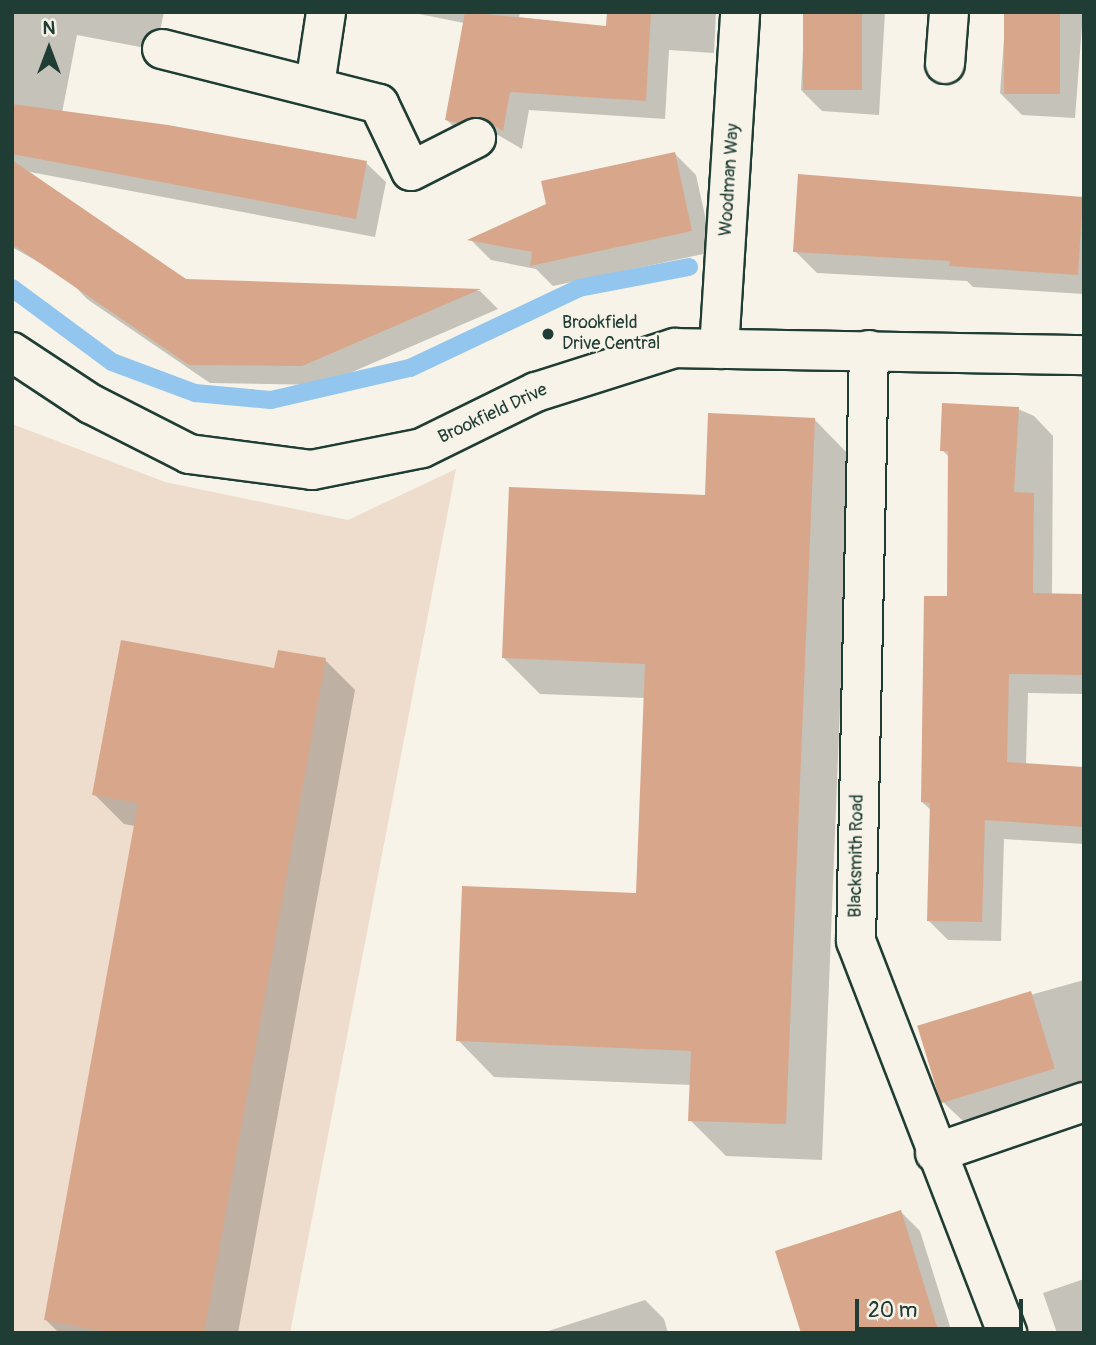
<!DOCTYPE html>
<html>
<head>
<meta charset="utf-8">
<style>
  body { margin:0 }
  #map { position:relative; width:1096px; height:1345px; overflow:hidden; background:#f7f3e8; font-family:Pangolin,sans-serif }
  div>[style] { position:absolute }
  .built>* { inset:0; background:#eedccc }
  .shadow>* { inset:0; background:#0003 }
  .stream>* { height:18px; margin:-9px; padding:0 9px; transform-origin:9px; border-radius:9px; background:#92c6ef }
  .building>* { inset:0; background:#d8a78b; transform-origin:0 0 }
  .roads { filter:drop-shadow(2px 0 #1f3d34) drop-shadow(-2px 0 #1f3d34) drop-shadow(0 2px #1f3d34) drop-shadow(0 -2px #1f3d34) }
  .minor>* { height:38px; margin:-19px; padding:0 19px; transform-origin:19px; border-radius:19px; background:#f7f3e8 }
  .dots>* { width:19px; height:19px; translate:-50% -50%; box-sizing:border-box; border:4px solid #f7f3e8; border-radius:50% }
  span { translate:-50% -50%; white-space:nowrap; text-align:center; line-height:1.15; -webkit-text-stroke:5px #f7f3e8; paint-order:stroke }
  .street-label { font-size:18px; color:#1f3d34 }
  .poi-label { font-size:18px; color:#1f3d34 }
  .left { translate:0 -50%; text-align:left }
  .frame { position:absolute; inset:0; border:14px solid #1f3d34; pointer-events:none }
  .north { position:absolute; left:14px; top:14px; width:70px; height:70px; -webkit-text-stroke:5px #f7f3e8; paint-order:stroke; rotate:0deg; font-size:19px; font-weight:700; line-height:28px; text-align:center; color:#1f3d34 }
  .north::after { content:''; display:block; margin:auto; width:24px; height:32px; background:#1f3d34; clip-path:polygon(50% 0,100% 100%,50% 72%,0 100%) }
  .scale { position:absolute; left:855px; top:1299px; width:168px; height:32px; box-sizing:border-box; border:4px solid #1f3d34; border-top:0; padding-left:9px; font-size:21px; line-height:24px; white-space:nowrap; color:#1f3d34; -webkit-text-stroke:5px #f7f3e8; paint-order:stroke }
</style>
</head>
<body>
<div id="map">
  <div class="built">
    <div style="clip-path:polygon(12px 424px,165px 482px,348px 520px,456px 469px,290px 1333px,12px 1333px)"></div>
  </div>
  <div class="shadow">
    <div style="clip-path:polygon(12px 12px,164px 12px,156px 50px,77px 35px,62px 113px,366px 163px,386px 182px,375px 237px,25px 171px,186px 281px,480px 291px,498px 309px,322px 385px,210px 383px,87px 299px,68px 279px,12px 247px)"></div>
    <div style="clip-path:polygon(409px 12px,520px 12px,519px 17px,608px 28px,608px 12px,716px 12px,714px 53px,669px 50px,665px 119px,529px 110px,522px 149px,498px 135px,478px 141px,466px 139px,447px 120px,464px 23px)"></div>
    <div style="clip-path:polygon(805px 12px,885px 12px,879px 115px,822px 111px,801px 90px)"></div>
    <div style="clip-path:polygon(1006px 12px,1083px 12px,1075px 118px,1022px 115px,1000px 93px)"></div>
    <div style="clip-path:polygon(675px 154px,696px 175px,713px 252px,553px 286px,536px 269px,491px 260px,471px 240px)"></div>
    <div style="clip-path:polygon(1082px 199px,1084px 294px,973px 287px,967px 281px,817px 273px,795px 251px)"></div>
    <div style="clip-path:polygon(1018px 409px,1034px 416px,1053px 436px,1052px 595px,1084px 596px,1084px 694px,1028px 693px,1026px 765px,1084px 768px,1084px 844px,1004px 839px,1001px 941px,948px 940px,929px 921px,932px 811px,922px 802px,949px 598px,950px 458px,942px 450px)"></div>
    <div style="clip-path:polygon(814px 419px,850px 456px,822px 1160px,726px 1156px,690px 1120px,691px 1085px,494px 1077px,458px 1040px,638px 895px,646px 698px,540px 694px,504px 658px,706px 496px)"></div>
    <div style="clip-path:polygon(325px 660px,355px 690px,238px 1333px,59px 1333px,45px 1319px,135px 826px,124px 824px,94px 794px,276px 670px)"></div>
    <div style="clip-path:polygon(1084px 980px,1084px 1084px,963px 1121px,943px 1102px,919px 1026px)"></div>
    <div style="clip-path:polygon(901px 1212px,920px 1231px,952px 1333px,802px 1333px)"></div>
    <div style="clip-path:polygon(1084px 1279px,1084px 1333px,1057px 1333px,1043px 1293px)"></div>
    <div style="clip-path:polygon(645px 1300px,664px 1319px,668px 1333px,542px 1333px)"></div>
  </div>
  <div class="stream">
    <div style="left:12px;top:288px;width:124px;rotate:36.5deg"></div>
    <div style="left:112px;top:362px;width:89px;rotate:20.5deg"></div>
    <div style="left:195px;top:393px;width:76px;rotate:5.3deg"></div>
    <div style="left:271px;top:400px;width:143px;rotate:-13deg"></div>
    <div style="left:410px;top:368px;width:187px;rotate:-25.3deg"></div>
    <div style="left:579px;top:288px;width:112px;rotate:-10.8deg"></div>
  </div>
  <div class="building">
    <div style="clip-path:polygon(465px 12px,606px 26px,607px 12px,651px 12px,646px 101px,510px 92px,503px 131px,478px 116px,458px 123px,445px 120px)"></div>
    <div style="left:803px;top:12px;width:59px;height:78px"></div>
    <div style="left:1004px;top:12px;width:56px;height:82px"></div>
    <div style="clip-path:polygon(12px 104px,168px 125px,367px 161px,356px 219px,12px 154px)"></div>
    <div style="clip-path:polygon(675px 152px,692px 231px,530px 266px,532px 252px,467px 240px,546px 204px,541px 181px)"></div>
    <div style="clip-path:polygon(12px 160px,186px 279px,481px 289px,302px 366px,189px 365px,12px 244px)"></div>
    <div style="clip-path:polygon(798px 174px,1083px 197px,1078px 275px,949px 266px,950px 261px,793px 252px)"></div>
    <div style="clip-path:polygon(942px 403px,1019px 407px,1014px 492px,1034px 493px,1033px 593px,1084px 594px,1084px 675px,1009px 674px,1007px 762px,1084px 767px,1084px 827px,985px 820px,982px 922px,927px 921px,930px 803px,921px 802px,924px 596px,947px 596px,948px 451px,940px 451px)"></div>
    <div style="clip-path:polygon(708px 413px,815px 418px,786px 1124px,688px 1121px,691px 1051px,456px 1041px,462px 886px,636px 893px,645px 664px,502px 658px,509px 487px,705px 495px)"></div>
    <div style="clip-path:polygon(121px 640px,274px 668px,278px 650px,326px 658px,204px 1333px,113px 1333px,44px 1320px,138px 803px,92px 795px)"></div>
    <div style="left:1031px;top:991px;width:81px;height:119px;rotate:73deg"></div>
    <div style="clip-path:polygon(901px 1210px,939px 1333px,801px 1333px,775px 1251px)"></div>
  </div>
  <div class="roads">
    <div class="minor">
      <div style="left:162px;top:49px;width:224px;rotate:14.2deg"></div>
      <div style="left:379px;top:104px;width:74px;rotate:64.5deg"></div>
      <div style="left:411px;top:171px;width:73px;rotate:-26.9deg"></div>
      <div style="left:945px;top:64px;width:52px;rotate:-85.6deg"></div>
      <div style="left:315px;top:85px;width:74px;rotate:-81.4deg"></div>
      <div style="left:719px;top:349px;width:338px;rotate:-86.4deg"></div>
      <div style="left:869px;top:350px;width:591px;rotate:91.26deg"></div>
      <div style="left:856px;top:941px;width:420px;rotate:68.9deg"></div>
      <div style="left:12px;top:352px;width:95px;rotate:33.4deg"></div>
      <div style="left:91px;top:404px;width:110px;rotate:27deg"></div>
      <div style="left:189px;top:454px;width:124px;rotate:7.4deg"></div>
      <div style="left:312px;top:470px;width:112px;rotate:-11.3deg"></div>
      <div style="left:422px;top:448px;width:127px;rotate:-26.2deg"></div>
      <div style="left:536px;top:392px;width:146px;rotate:-17.6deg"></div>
      <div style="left:675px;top:348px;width:409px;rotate:1deg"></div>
      <div style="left:935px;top:1153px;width:157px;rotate:-18.9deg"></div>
    </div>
  </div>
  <div class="dots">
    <div style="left:548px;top:334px;background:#1f3d34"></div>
  </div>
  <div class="street-label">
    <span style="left:730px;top:180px;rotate:-86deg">Woodman Way</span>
    <span style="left:493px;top:414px;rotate:-25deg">Brookfield Drive</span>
    <span style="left:857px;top:856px;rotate:-89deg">Blacksmith Road</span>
  </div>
  <div class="poi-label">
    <span class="left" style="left:562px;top:334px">Brookfield<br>Drive Central</span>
  </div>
  <div class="frame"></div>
  <div class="north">N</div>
  <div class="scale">20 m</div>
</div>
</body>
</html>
